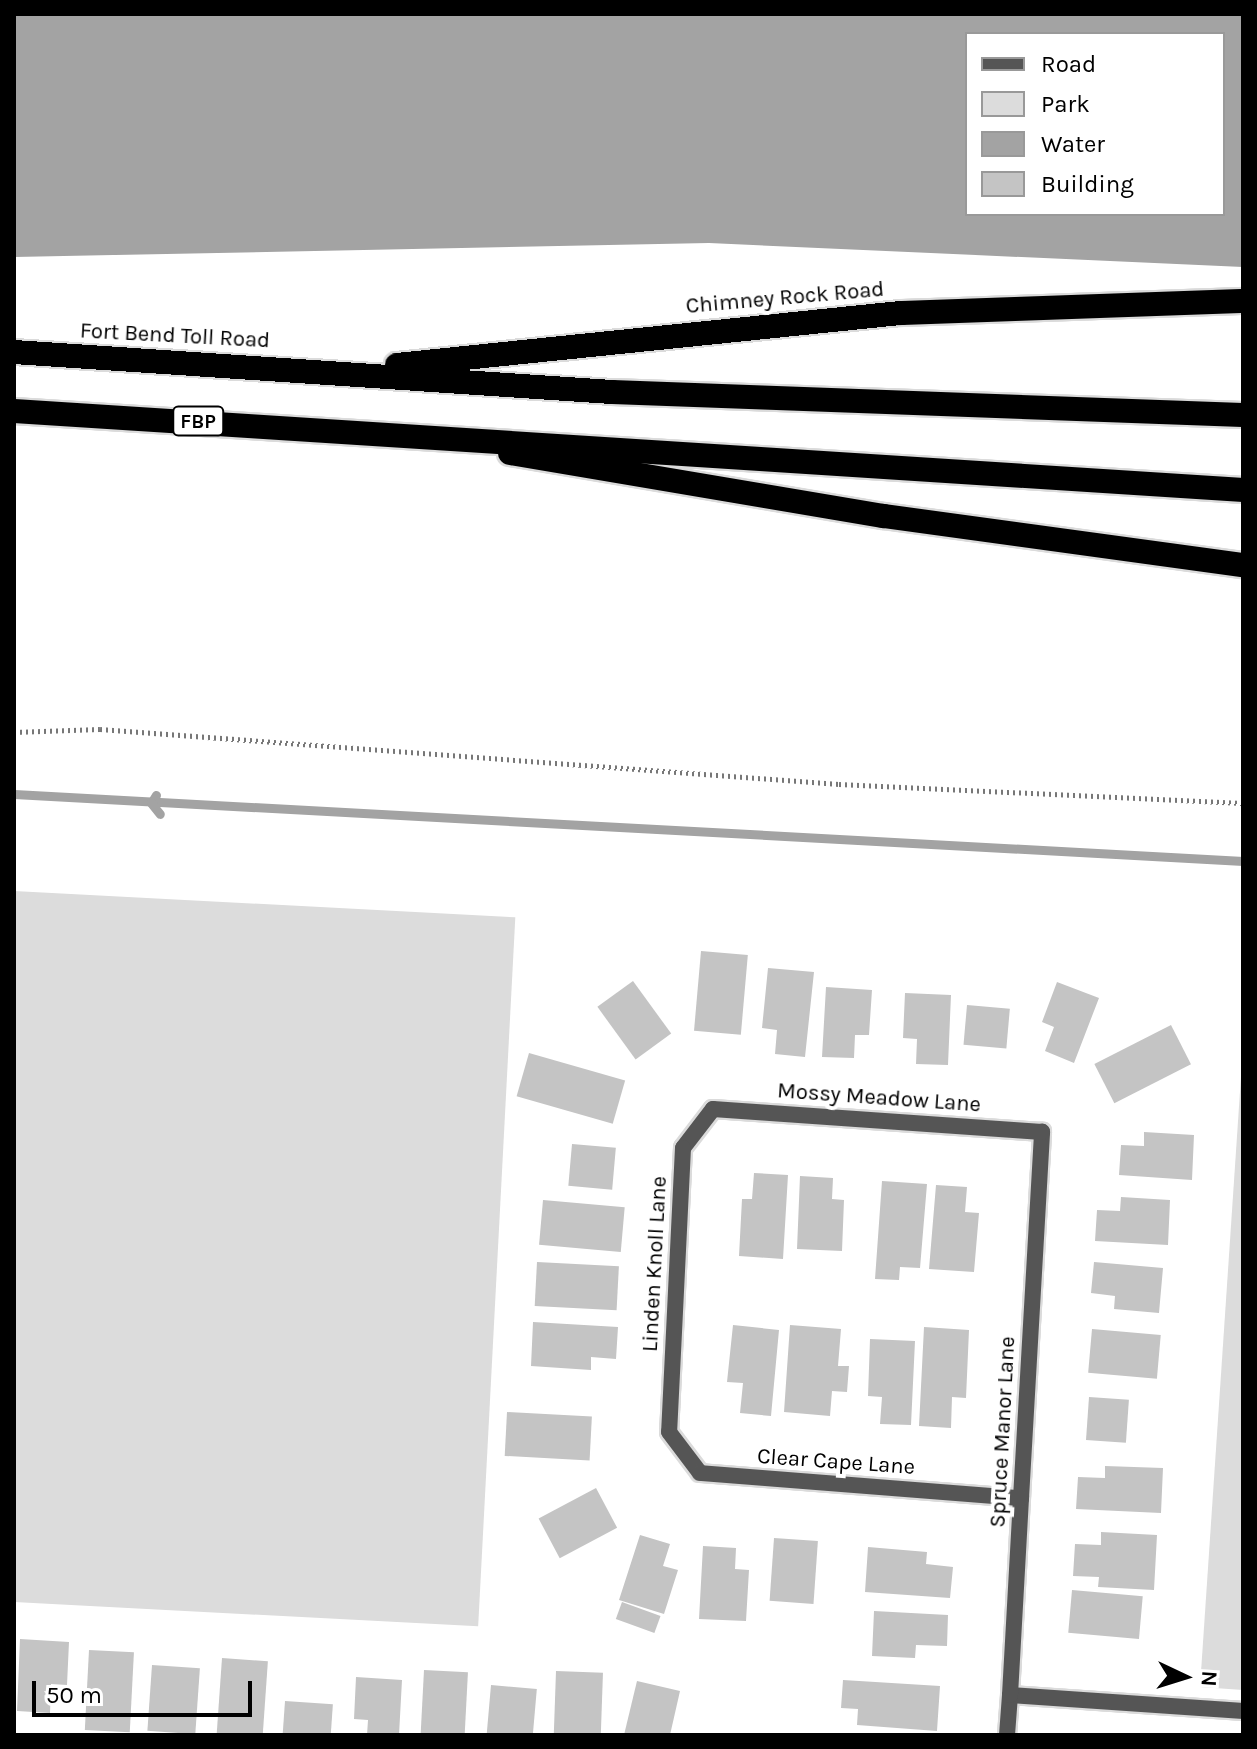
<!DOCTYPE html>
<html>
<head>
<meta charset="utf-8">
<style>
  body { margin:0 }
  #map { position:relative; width:1257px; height:1749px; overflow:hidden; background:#fff; font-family:Karla,sans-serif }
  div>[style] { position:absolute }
  .green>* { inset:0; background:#dcdcdc; transform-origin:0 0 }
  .water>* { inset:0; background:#a3a3a3 }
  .stream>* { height:9px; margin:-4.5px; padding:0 4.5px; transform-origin:4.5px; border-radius:4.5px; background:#a3a3a3 }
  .building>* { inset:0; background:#c4c4c4; transform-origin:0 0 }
  .path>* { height:5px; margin-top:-2.5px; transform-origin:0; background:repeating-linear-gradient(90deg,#777 0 2px,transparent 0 6px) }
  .roads { filter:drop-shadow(2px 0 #dbdbdb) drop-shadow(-2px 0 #dbdbdb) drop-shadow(0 2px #dbdbdb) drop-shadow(0 -2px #dbdbdb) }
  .street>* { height:16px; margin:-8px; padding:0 8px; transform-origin:8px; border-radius:8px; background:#555 }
  .highway>* { height:24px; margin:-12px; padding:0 12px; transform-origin:12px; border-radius:12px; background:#000 }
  span { translate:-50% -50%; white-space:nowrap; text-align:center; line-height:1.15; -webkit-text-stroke:8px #fff; paint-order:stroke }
  .shield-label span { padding:2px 6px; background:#fff; border:2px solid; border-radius:6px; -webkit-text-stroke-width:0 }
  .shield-label { font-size:20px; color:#000; font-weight:700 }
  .street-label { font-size:22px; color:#000 }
  .frame { position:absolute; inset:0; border:16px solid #000; pointer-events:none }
  .legend { position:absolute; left:965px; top:32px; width:260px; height:184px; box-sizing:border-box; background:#fff; border:2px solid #999; margin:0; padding:10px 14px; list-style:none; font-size:24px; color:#000 }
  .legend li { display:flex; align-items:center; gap:16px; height:40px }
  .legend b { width:40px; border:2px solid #999 }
  .north { position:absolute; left:1145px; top:1637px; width:80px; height:80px; -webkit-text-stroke:6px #fff; paint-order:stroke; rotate:94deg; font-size:22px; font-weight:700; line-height:32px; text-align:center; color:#000 }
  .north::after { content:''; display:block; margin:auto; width:28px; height:36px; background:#000; clip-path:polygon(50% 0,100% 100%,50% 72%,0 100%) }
  .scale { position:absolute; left:32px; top:1681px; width:220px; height:36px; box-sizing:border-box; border:4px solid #000; border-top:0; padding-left:10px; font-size:24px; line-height:28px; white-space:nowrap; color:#000; -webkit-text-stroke:6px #fff; paint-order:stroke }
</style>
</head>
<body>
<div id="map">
  <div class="green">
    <div style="left:14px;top:891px;width:502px;height:710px;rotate:3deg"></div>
    <div style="clip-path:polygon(1243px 1047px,1243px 1690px,1200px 1687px)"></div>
  </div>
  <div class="water">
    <div style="clip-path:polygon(evenodd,14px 14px,1243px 14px,1243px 267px,709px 243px,14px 257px,14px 14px,967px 34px,1223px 34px,1223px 214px,967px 214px,967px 34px)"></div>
  </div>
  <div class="stream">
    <div style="left:14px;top:794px;width:1231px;rotate:3.12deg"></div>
    <div style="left:156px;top:795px;width:9px;rotate:122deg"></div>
    <div style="left:151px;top:803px;width:14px;rotate:51deg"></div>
  </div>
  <div class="building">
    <div style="left:701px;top:951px;width:47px;height:80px;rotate:5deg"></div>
    <div style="clip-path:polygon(768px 968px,814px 972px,805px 1057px,775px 1054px,777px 1030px,762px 1028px)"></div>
    <div style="left:633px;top:981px;width:65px;height:44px;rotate:54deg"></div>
    <div style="clip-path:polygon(1057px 982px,1099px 998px,1074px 1063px,1045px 1051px,1054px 1027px,1042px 1022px)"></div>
    <div style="clip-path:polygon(826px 987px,872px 990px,869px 1035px,855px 1035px,854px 1058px,822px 1057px)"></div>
    <div style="clip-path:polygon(905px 993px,951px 995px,948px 1065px,916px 1064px,917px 1039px,903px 1038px)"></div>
    <div style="left:967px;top:1005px;width:43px;height:40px;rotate:5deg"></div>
    <div style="left:1171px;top:1025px;width:44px;height:86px;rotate:63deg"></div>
    <div style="left:529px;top:1053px;width:100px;height:45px;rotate:16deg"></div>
    <div style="clip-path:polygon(1144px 1132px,1194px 1135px,1192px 1180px,1119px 1175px,1121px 1145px,1144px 1146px)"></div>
    <div style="left:572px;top:1144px;width:44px;height:42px;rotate:5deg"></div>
    <div style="clip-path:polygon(754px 1173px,788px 1175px,783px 1259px,739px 1256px,742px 1199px,752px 1199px)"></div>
    <div style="clip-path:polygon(800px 1176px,833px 1178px,832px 1199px,844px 1200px,842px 1251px,797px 1249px)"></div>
    <div style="clip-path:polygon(882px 1181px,927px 1184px,920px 1268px,900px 1267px,899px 1280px,875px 1279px)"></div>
    <div style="clip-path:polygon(936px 1185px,967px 1187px,965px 1212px,979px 1213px,974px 1272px,929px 1269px)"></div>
    <div style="clip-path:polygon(1121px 1197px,1170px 1200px,1168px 1245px,1095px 1241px,1097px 1210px,1120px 1211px)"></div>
    <div style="left:543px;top:1200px;width:82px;height:45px;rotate:5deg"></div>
    <div style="left:537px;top:1262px;width:82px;height:44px;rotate:3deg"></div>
    <div style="clip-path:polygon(1094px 1262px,1163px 1268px,1159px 1313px,1114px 1309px,1115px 1296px,1091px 1293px)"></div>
    <div style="clip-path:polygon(533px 1322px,618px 1327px,616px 1359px,591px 1357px,591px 1370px,531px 1366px)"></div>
    <div style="clip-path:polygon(733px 1325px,779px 1330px,771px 1416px,740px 1413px,743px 1383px,727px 1382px)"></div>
    <div style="clip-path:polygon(790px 1325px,841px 1329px,838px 1366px,849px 1366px,847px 1392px,832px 1391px,830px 1416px,784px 1412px)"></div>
    <div style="clip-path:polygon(924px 1327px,969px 1330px,966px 1398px,952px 1397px,951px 1428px,919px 1426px)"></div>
    <div style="left:1092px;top:1329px;width:69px;height:44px;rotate:5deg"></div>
    <div style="clip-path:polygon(870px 1339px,915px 1341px,911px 1425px,880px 1424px,882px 1397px,868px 1396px)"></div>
    <div style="left:1089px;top:1397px;width:40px;height:43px;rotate:4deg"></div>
    <div style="left:507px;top:1412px;width:85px;height:44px;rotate:3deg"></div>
    <div style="clip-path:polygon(1105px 1466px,1163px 1468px,1161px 1513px,1076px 1509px,1078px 1477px,1105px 1478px)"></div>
    <div style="left:596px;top:1488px;width:45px;height:65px;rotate:62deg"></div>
    <div style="clip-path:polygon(1101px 1532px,1157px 1535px,1154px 1590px,1098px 1587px,1099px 1577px,1073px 1576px,1075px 1544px,1101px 1545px)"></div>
    <div style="clip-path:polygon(640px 1535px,670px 1544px,663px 1566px,678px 1570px,664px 1614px,619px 1600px)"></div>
    <div style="left:774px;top:1538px;width:44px;height:63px;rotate:4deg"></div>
    <div style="clip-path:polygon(703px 1546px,736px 1548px,735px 1569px,749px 1570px,746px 1621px,699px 1619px)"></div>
    <div style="clip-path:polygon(868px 1547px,927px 1552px,926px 1564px,953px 1567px,950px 1598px,865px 1592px)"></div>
    <div style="left:1072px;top:1590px;width:71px;height:43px;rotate:5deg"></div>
    <div style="left:622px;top:1602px;width:41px;height:18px;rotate:20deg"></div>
    <div style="clip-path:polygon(874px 1611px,948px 1615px,947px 1646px,916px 1645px,915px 1658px,872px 1656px)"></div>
    <div style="clip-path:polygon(20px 1639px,69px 1642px,67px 1685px,51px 1684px,50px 1713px,17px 1711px)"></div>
    <div style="left:89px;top:1650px;width:45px;height:80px;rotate:3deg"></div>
    <div style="left:222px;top:1658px;width:46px;height:77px;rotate:4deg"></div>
    <div style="left:152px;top:1665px;width:48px;height:66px;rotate:4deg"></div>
    <div style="left:424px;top:1670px;width:44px;height:65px;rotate:3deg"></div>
    <div style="left:556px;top:1671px;width:47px;height:64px;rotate:2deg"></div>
    <div style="clip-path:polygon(356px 1677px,402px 1680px,399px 1735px,367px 1735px,368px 1720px,354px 1719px)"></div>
    <div style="clip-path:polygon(843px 1680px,940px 1686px,937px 1731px,857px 1725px,858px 1709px,841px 1708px)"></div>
    <div style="clip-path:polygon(637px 1681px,680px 1691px,670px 1735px,624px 1735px)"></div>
    <div style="left:491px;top:1685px;width:46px;height:50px;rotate:5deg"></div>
    <div style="left:285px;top:1701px;width:48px;height:34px;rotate:4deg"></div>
  </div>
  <div class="path">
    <div style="left:14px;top:732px;width:86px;rotate:-2deg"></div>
    <div style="left:100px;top:729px;width:741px;rotate:4.26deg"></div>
    <div style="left:839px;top:784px;width:404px;rotate:2.7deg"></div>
  </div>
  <div class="roads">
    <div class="street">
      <div style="left:1010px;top:1695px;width:234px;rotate:3.9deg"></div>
      <div style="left:1007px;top:1735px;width:40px;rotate:-85.7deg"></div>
      <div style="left:1010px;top:1695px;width:197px;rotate:-86.8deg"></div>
      <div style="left:1021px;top:1498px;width:367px;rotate:-86.7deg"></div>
      <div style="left:1042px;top:1132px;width:330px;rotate:-176deg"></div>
      <div style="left:713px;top:1109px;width:49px;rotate:127.6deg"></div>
      <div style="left:683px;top:1148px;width:284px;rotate:92.8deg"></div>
      <div style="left:669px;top:1432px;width:51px;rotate:52.9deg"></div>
      <div style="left:700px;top:1473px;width:322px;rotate:4.5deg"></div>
    </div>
    <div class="highway">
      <div style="left:14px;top:352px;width:599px;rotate:3.83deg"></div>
      <div style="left:612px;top:392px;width:631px;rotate:2.09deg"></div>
      <div style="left:397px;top:365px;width:506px;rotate:-5.9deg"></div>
      <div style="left:900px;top:313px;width:343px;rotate:-2deg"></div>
      <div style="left:14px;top:411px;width:1232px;rotate:3.68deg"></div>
      <div style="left:510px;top:453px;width:379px;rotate:9.6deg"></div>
      <div style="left:884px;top:516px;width:362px;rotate:7.8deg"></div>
    </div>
  </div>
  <div class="shield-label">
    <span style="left:198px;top:421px">FBP</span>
  </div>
  <div class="street-label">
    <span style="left:785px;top:298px;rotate:-5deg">Chimney Rock Road</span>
    <span style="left:175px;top:336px;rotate:3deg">Fort Bend Toll Road</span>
    <span style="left:879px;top:1098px;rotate:4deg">Mossy Meadow Lane</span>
    <span style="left:655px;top:1264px;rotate:-87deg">Linden Knoll Lane</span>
    <span style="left:1003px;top:1432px;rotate:-87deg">Spruce Manor Lane</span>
    <span style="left:836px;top:1462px;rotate:4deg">Clear Cape Lane</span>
  </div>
  <div class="frame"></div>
  <ul class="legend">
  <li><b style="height:10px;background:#555"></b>Road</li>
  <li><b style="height:22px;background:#dcdcdc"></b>Park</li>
  <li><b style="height:22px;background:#a3a3a3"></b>Water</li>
  <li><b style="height:22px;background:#c4c4c4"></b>Building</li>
  </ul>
  <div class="north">N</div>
  <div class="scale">50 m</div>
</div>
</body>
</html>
